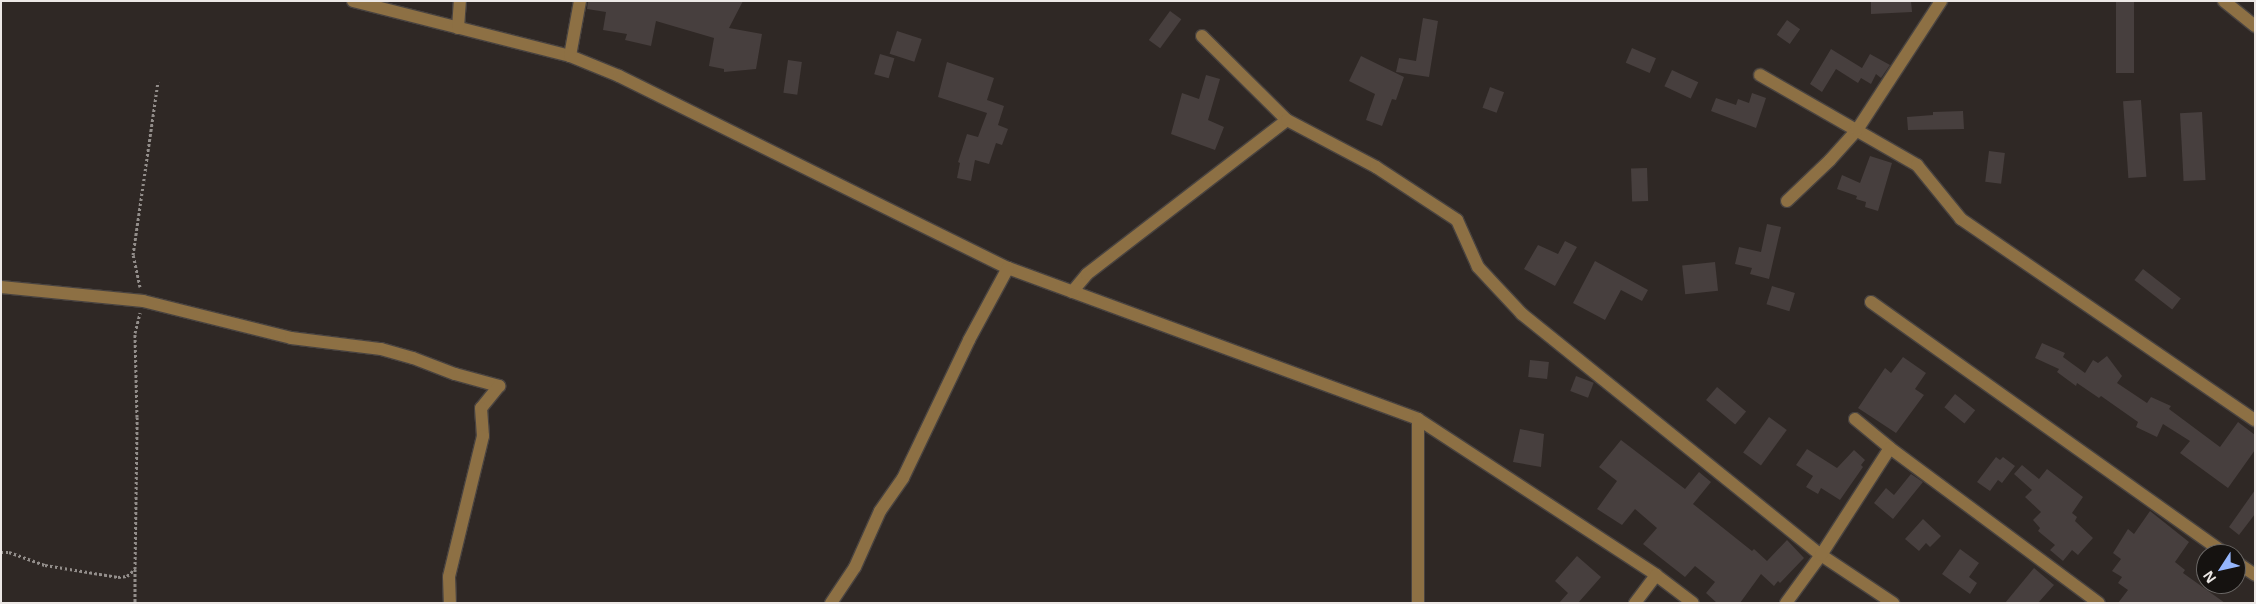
<!DOCTYPE html>
<html>
<head>
<meta charset="utf-8">
<style>
  body { margin:0 }
  #map { position:relative; width:2256px; height:604px; overflow:hidden; background:#2f2825; font-family:"Open Sans",sans-serif }
  div>[style] { position:absolute }
  .building>* { inset:0; background:#473f3e; transform-origin:0 0 }
  .path>* { height:3px; margin-top:-1.5px; transform-origin:0; background:repeating-linear-gradient(90deg,#928d8a 0 2.5px,transparent 0 5px) }
  .roads { filter:drop-shadow(1px 0 #494340) drop-shadow(-1px 0 #494340) drop-shadow(0 1px #494340) drop-shadow(0 -1px #494340) }
  .minor>* { height:12px; margin:-6px; padding:0 6px; transform-origin:6px; border-radius:6px; background:#8d7044 }
  span { translate:-50% -50%; white-space:nowrap; text-align:center; line-height:1.15; -webkit-text-stroke:5px #151210; paint-order:stroke }
  .frame { position:absolute; inset:0; border:2px solid #ece8e6; pointer-events:none }
  .north { position:absolute; left:2196px; top:544px; width:50px; height:50px; box-sizing:border-box; background:#151210; border:1px solid #6b6866; border-radius:50%; rotate:235deg; font-size:14px; font-weight:700; line-height:20px; text-align:center; color:#ece8e6 }
  .north::after { content:''; display:block; margin:auto; width:18px; height:22px; background:#95b6fd; clip-path:polygon(50% 0,100% 100%,50% 72%,0 100%) }
</style>
</head>
<body>
<div id="map">
  <div class="building">
    <div style="clip-path:polygon(588px 1px,743px 1px,729px 28px,762px 34px,756px 69px,724px 72px,724px 69px,709px 66px,714px 38px,656px 21px,651px 46px,625px 40px,627px 34px,603px 30px,606px 12px,587px 9px)"></div>
    <div style="clip-path:polygon(1871px 1px,1911px 1px,1912px 12px,1871px 14px)"></div>
    <div style="left:2116px;top:1px;width:18px;height:72px"></div>
    <div style="left:1170px;top:11px;width:14px;height:36px;rotate:36deg"></div>
    <div style="clip-path:polygon(1423px 18px,1438px 21px,1429px 77px,1396px 72px,1399px 58px,1416px 61px)"></div>
    <div style="left:1787px;top:20px;width:16px;height:18px;rotate:35deg"></div>
    <div style="left:897px;top:31px;width:26px;height:24px;rotate:18deg"></div>
    <div style="left:1632px;top:48px;width:26px;height:16px;rotate:23deg"></div>
    <div style="clip-path:polygon(1831px 49px,1862px 68px,1870px 54px,1890px 65px,1881px 78px,1876px 74px,1871px 84px,1861px 78px,1858px 83px,1836px 69px,1822px 92px,1810px 84px)"></div>
    <div style="left:880px;top:54px;width:15px;height:21px;rotate:16deg"></div>
    <div style="clip-path:polygon(1361px 56px,1404px 77px,1396px 100px,1392px 99px,1382px 126px,1366px 120px,1375px 94px,1349px 81px)"></div>
    <div style="left:788px;top:60px;width:14px;height:33px;rotate:8deg"></div>
    <div style="clip-path:polygon(947px 62px,994px 78px,987px 100px,1004px 106px,998px 125px,1008px 129px,1002px 145px,996px 143px,989px 164px,975px 160px,971px 181px,957px 178px,960px 163px,958px 162px,967px 134px,978px 137px,987px 113px,938px 97px)"></div>
    <div style="left:1672px;top:70px;width:29px;height:18px;rotate:25deg"></div>
    <div style="clip-path:polygon(1206px 75px,1220px 79px,1208px 120px,1224px 127px,1215px 150px,1171px 134px,1182px 93px,1199px 99px)"></div>
    <div style="left:1490px;top:87px;width:15px;height:22px;rotate:20deg"></div>
    <div style="clip-path:polygon(1752px 93px,1766px 98px,1756px 128px,1711px 111px,1716px 98px,1736px 105px,1738px 99px,1749px 103px)"></div>
    <div style="left:2141px;top:100px;width:77px;height:18px;rotate:86deg"></div>
    <div style="clip-path:polygon(1963px 111px,1964px 129px,1908px 130px,1907px 117px,1933px 115px,1933px 112px)"></div>
    <div style="left:2202px;top:112px;width:68px;height:22px;rotate:87deg"></div>
    <div style="left:1989px;top:151px;width:16px;height:31px;rotate:7deg"></div>
    <div style="clip-path:polygon(1870px 156px,1892px 163px,1878px 211px,1865px 207px,1866px 202px,1856px 199px,1857px 196px,1837px 189px,1842px 175px,1860px 183px)"></div>
    <div style="left:1647px;top:168px;width:33px;height:16px;rotate:88deg"></div>
    <div style="clip-path:polygon(1767px 224px,1781px 227px,1769px 279px,1750px 274px,1752px 268px,1735px 264px,1739px 247px,1761px 252px)"></div>
    <div style="clip-path:polygon(1565px 241px,1577px 247px,1555px 286px,1524px 269px,1538px 245px,1558px 254px)"></div>
    <div style="clip-path:polygon(1595px 261px,1648px 290px,1642px 301px,1621px 290px,1605px 320px,1573px 303px)"></div>
    <div style="left:1715px;top:262px;width:29px;height:33px;rotate:84deg"></div>
    <div style="left:2143px;top:269px;width:48px;height:14px;rotate:38deg"></div>
    <div style="left:1772px;top:286px;width:24px;height:19px;rotate:17deg"></div>
    <div style="clip-path:polygon(2042px 343px,2065px 353px,2063px 357px,2085px 373px,2093px 360px,2098px 363px,2107px 356px,2122px 376px,2117px 383px,2147px 403px,2151px 397px,2171px 406px,2169px 409px,2220px 447px,2238px 422px,2255px 435px,2255px 450px,2228px 488px,2180px 453px,2190px 441px,2163px 424px,2157px 437px,2136px 427px,2138px 422px,2101px 396px,2099px 398px,2077px 383px,2076px 386px,2057px 372px,2059px 369px,2035px 358px)"></div>
    <div style="clip-path:polygon(1903px 357px,1926px 373px,1915px 389px,1924px 395px,1896px 433px,1858px 408px,1885px 368px,1891px 373px)"></div>
    <div style="left:1530px;top:360px;width:19px;height:17px;rotate:6deg"></div>
    <div style="left:1576px;top:376px;width:19px;height:16px;rotate:21deg"></div>
    <div style="left:1717px;top:387px;width:38px;height:17px;rotate:40deg"></div>
    <div style="left:1955px;top:394px;width:26px;height:17px;rotate:39deg"></div>
    <div style="left:1769px;top:417px;width:22px;height:44px;rotate:36deg"></div>
    <div style="clip-path:polygon(1520px 429px,1544px 434px,1541px 467px,1513px 462px)"></div>
    <div style="clip-path:polygon(1621px 440px,1685px 489px,1699px 472px,1711px 482px,1693px 504px,1752px 551px,1754px 549px,1767px 561px,1787px 540px,1804px 558px,1780px 583px,1778px 581px,1774px 586px,1761px 574px,1740px 603px,1717px 603px,1706px 593px,1715px 582px,1695px 566px,1685px 577px,1643px 544px,1657px 528px,1635px 509px,1622px 525px,1597px 509px,1617px 481px,1599px 467px)"></div>
    <div style="clip-path:polygon(1807px 449px,1837px 468px,1854px 450px,1865px 460px,1861px 465px,1863px 467px,1840px 500px,1821px 488px,1818px 494px,1806px 487px,1813px 476px,1796px 465px)"></div>
    <div style="clip-path:polygon(1996px 457px,2000px 460px,2003px 457px,2015px 466px,2002px 483px,1998px 480px,1990px 491px,1977px 482px)"></div>
    <div style="clip-path:polygon(2022px 465px,2039px 479px,2047px 469px,2083px 497px,2072px 513px,2077px 517px,2075px 521px,2093px 538px,2078px 555px,2072px 550px,2063px 561px,2050px 550px,2055px 545px,2038px 531px,2040px 528px,2033px 520px,2041px 512px,2025px 497px,2032px 490px,2014px 474px)"></div>
    <div style="clip-path:polygon(1911px 474px,1923px 482px,1893px 519px,1874px 503px,1886px 488px,1894px 495px)"></div>
    <div style="clip-path:polygon(2255px 490px,2255px 514px,2239px 535px,2229px 527px)"></div>
    <div style="clip-path:polygon(2150px 511px,2189px 542px,2175px 562px,2185px 570px,2183px 573px,2225px 603px,2118px 603px,2128px 590px,2118px 583px,2122px 577px,2112px 571px,2121px 559px,2113px 553px,2128px 529px,2134px 534px)"></div>
    <div style="clip-path:polygon(1923px 519px,1941px 536px,1930px 547px,1926px 543px,1919px 551px,1905px 539px)"></div>
    <div style="clip-path:polygon(1960px 549px,1979px 563px,1969px 577px,1977px 583px,1970px 594px,1942px 574px)"></div>
    <div style="clip-path:polygon(1577px 556px,1601px 577px,1578px 603px,1559px 603px,1568px 593px,1555px 581px)"></div>
    <div style="clip-path:polygon(2034px 568px,2054px 585px,2038px 603px,2005px 603px)"></div>
  </div>
  <div class="path">
    <div style="left:140px;top:287px;width:33px;rotate:-102deg"></div>
    <div style="left:133px;top:255px;width:175px;rotate:-81.8deg"></div>
    <div style="left:1px;top:552px;width:8px"></div>
    <div style="left:9px;top:552px;width:38px;rotate:20deg"></div>
    <div style="left:45px;top:565px;width:74px;rotate:9.3deg"></div>
    <div style="left:118px;top:577px;width:9px;rotate:-6deg"></div>
    <div style="left:127px;top:576px;width:11px;rotate:-41deg"></div>
    <div style="left:135px;top:569px;width:152px;rotate:-89.2deg"></div>
    <div style="left:137px;top:417px;width:84px;rotate:-91.4deg"></div>
    <div style="left:135px;top:333px;width:21px;rotate:-76deg"></div>
    <div style="left:135px;top:569px;width:34px;rotate:90deg"></div>
  </div>
  <div class="roads">
    <div class="minor">
      <div style="left:353px;top:1px;width:224px;rotate:14.2deg"></div>
      <div style="left:570px;top:56px;width:53px;rotate:22.2deg"></div>
      <div style="left:619px;top:76px;width:434px;rotate:26.3deg"></div>
      <div style="left:1008px;top:268px;width:437px;rotate:20.2deg"></div>
      <div style="left:1418px;top:419px;width:285px;rotate:33.2deg"></div>
      <div style="left:1656px;top:575px;width:46px;rotate:37.1deg"></div>
      <div style="left:2224px;top:1px;width:40px;rotate:39deg"></div>
      <div style="left:458px;top:28px;width:27px;rotate:-86deg"></div>
      <div style="left:1202px;top:36px;width:120px;rotate:44.7deg"></div>
      <div style="left:570px;top:56px;width:56px;rotate:-79.7deg"></div>
      <div style="left:1760px;top:75px;width:181px;rotate:29.8deg"></div>
      <div style="left:1917px;top:165px;width:70px;rotate:50.8deg"></div>
      <div style="left:1961px;top:219px;width:356px;rotate:34.4deg"></div>
      <div style="left:1787px;top:201px;width:59px;rotate:-43.6deg"></div>
      <div style="left:1830px;top:160px;width:40px;rotate:-48deg"></div>
      <div style="left:1857px;top:130px;width:154px;rotate:-56.9deg"></div>
      <div style="left:1px;top:287px;width:143px;rotate:5.6deg"></div>
      <div style="left:143px;top:301px;width:153px;rotate:14deg"></div>
      <div style="left:291px;top:338px;width:91px;rotate:7deg"></div>
      <div style="left:381px;top:349px;width:33px;rotate:16deg"></div>
      <div style="left:413px;top:358px;width:45px;rotate:20.9deg"></div>
      <div style="left:455px;top:374px;width:46px;rotate:15.3deg"></div>
      <div style="left:499px;top:386px;width:28px;rotate:129deg"></div>
      <div style="left:481px;top:408px;width:28px;rotate:86deg"></div>
      <div style="left:483px;top:436px;width:145px;rotate:103.6deg"></div>
      <div style="left:449px;top:577px;width:26px;rotate:88deg"></div>
      <div style="left:1072px;top:292px;width:23px;rotate:-50deg"></div>
      <div style="left:1087px;top:274px;width:252px;rotate:-37.6deg"></div>
      <div style="left:1287px;top:120px;width:101px;rotate:27.8deg"></div>
      <div style="left:1376px;top:167px;width:97px;rotate:33.2deg"></div>
      <div style="left:1457px;top:220px;width:51px;rotate:65.9deg"></div>
      <div style="left:1478px;top:267px;width:64px;rotate:46.9deg"></div>
      <div style="left:1522px;top:314px;width:384px;rotate:38.9deg"></div>
      <div style="left:1821px;top:555px;width:87px;rotate:33.7deg"></div>
      <div style="left:1871px;top:302px;width:435px;rotate:35.4deg"></div>
      <div style="left:1855px;top:419px;width:45px;rotate:39.6deg"></div>
      <div style="left:1890px;top:448px;width:260px;rotate:36.6deg"></div>
      <div style="left:2236px;top:562px;width:23px;rotate:34deg"></div>
      <div style="left:831px;top:603px;width:43px;rotate:-56.3deg"></div>
      <div style="left:855px;top:567px;width:61px;rotate:-65.9deg"></div>
      <div style="left:880px;top:511px;width:40px;rotate:-55.1deg"></div>
      <div style="left:903px;top:478px;width:153px;rotate:-64.4deg"></div>
      <div style="left:969px;top:340px;width:82px;rotate:-61.6deg"></div>
      <div style="left:1418px;top:603px;width:184px;rotate:-90deg"></div>
      <div style="left:1635px;top:603px;width:35px;rotate:-53deg"></div>
      <div style="left:1786px;top:603px;width:59px;rotate:-53.9deg"></div>
      <div style="left:1821px;top:555px;width:127px;rotate:-57.2deg"></div>
    </div>
  </div>
  <div class="frame"></div>
  <div class="north">N</div>
</div>
</body>
</html>
